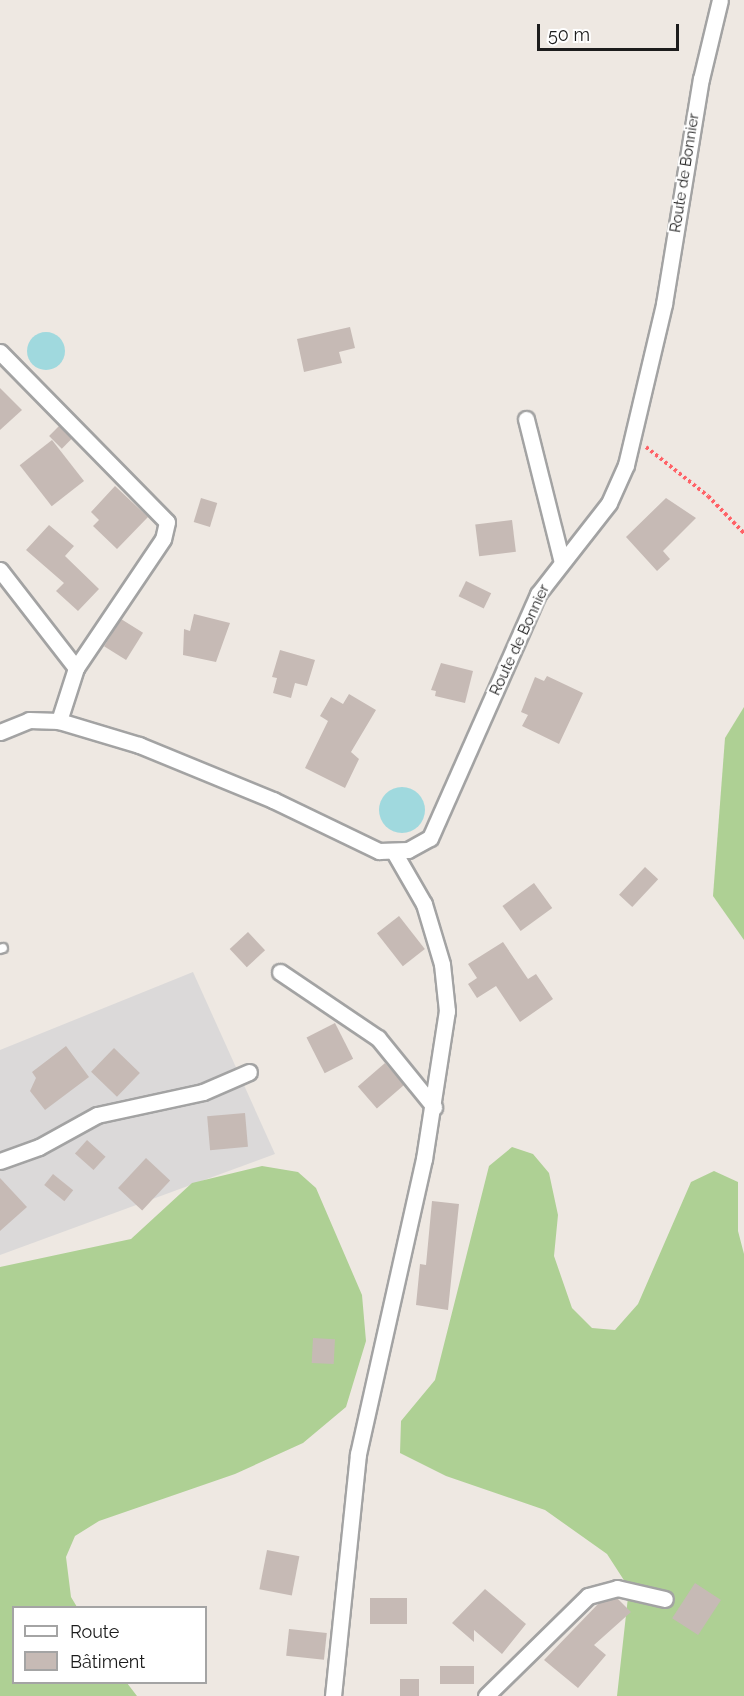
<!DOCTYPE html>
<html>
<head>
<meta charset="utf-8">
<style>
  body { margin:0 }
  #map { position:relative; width:744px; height:1696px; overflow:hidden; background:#eee8e2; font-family:Raleway,sans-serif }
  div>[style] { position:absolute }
  .residential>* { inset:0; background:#dbd9d9 }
  .forest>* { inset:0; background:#aed094 }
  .water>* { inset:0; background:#a0d9de }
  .round { border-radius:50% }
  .building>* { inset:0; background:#c6bab5; transform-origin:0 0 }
  .path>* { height:4px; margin-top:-2px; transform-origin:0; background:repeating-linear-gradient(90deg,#ff6267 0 3px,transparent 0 6px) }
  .roads { filter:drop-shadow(2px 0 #a3a3a3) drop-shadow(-2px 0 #a3a3a3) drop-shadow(0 2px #a3a3a3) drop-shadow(0 -2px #a3a3a3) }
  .lane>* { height:8px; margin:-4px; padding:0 4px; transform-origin:4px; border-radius:4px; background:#fff }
  .street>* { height:15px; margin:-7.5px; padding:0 7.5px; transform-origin:7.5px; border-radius:7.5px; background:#fff }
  span { translate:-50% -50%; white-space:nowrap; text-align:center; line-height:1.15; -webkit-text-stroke:4.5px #fff; paint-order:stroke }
  .street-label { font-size:15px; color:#1c1c1c }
  .legend { position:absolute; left:12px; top:1606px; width:195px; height:78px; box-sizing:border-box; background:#fff; border:2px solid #a4a4a4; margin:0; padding:8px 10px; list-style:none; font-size:18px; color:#1c1c1c }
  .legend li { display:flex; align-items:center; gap:12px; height:30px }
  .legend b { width:30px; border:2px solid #a4a4a4 }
  .scale { position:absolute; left:537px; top:24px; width:142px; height:27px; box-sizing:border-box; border:3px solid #1c1c1c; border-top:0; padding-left:8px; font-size:18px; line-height:21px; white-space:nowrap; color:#1c1c1c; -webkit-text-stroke:4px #fff; paint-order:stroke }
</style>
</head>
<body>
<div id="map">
  <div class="residential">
    <div style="clip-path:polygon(193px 972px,275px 1154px,0 1255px,0 1050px)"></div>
  </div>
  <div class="forest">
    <div style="clip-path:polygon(744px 707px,744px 940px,713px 896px,725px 738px)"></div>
    <div style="clip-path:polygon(512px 1147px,533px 1154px,549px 1173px,558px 1215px,554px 1256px,572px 1308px,592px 1328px,615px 1330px,638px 1304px,691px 1182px,714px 1171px,738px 1182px,738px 1231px,744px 1254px,744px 1696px,617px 1696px,629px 1588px,607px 1554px,545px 1510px,446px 1476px,400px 1453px,401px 1421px,435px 1380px,489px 1166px)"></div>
    <div style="clip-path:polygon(262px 1166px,298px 1172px,316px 1188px,362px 1295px,366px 1341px,346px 1407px,303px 1443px,235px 1474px,99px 1521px,75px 1536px,66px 1557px,71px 1597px,77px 1607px,14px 1608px,14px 1682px,127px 1683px,137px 1696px,0 1696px,0 1267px,131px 1239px,192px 1183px)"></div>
  </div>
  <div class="water">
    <div class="round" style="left:27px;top:332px;width:38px;height:38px"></div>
    <div class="round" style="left:379px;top:787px;width:46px;height:46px"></div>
  </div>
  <div class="building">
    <div style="clip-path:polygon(350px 327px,355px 348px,339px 352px,342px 363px,304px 372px,297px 339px)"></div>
    <div style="clip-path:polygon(0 388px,22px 410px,0 430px)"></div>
    <div style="left:59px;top:426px;width:18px;height:14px;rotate:45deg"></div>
    <div style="left:52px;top:440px;width:52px;height:41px;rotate:52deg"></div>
    <div style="clip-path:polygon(115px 486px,148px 517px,117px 549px,93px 526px,99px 520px,91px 512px)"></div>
    <div style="left:201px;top:498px;width:17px;height:25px;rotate:17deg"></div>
    <div style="clip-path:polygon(666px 498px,696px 518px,663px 551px,670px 559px,657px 571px,626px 537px)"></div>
    <div style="left:512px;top:520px;width:32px;height:37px;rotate:83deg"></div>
    <div style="clip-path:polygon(49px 525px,74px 546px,65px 556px,99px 589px,78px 611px,56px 591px,64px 583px,26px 550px)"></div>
    <div style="left:466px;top:581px;width:28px;height:17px;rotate:26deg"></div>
    <div style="clip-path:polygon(194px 614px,230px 623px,216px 662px,183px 655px,184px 629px,190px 631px)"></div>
    <div style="left:121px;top:619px;width:26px;height:32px;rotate:32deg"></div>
    <div style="clip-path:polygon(280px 650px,315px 660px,307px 686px,295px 683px,291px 698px,273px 693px,277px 678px,272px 677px)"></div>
    <div style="clip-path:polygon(441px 663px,473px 671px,465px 703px,435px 696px,436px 691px,431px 690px)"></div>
    <div style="clip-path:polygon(547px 676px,583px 693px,559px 744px,522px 726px,528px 715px,521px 712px,535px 677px,544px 681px)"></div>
    <div style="clip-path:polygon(349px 694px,376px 710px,351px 752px,359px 759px,345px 788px,305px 768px,328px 721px,320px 716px,331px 697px,343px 704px)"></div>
    <div style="left:645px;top:867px;width:18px;height:38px;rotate:43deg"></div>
    <div style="left:534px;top:883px;width:31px;height:39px;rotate:54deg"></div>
    <div style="left:399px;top:916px;width:42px;height:28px;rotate:52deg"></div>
    <div style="left:248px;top:932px;width:25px;height:25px;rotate:47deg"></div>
    <div style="clip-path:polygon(503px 942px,528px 979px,536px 974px,553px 999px,520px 1022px,496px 986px,477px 998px,468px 984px,477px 978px,468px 964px)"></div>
    <div style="left:335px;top:1023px;width:40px;height:32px;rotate:63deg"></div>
    <div style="clip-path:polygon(66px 1046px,89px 1077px,45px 1110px,30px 1091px,36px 1078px,32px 1072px)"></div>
    <div style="left:114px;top:1048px;width:36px;height:33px;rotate:44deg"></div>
    <div style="left:385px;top:1063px;width:29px;height:36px;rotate:49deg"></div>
    <div style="left:245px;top:1113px;width:34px;height:38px;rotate:85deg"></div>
    <div style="left:87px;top:1140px;width:25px;height:18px;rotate:42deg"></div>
    <div style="left:146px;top:1158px;width:33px;height:41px;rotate:43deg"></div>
    <div style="left:53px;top:1174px;width:26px;height:14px;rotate:39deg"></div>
    <div style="clip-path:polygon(0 1178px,27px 1207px,0 1231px)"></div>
    <div style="clip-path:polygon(432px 1201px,459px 1204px,448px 1310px,416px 1305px,420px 1264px,426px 1265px)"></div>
    <div style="left:313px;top:1338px;width:22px;height:25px;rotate:3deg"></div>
    <div style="left:267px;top:1550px;width:33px;height:40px;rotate:11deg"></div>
    <div style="left:695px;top:1583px;width:31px;height:42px;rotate:33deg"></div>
    <div style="clip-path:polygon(485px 1589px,526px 1624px,502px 1654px,474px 1630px,474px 1642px,452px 1623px)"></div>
    <div style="left:407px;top:1598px;width:26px;height:37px;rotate:90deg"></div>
    <div style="clip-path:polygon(617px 1598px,631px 1612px,594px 1645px,606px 1655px,578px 1688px,544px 1660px,599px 1603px)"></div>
    <div style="left:289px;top:1629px;width:38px;height:27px;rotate:6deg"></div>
    <div style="left:440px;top:1666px;width:34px;height:18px"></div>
    <div style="left:400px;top:1679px;width:19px;height:17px"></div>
  </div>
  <div class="path">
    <div style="left:646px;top:447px;width:79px;rotate:38.3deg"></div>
    <div style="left:708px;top:496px;width:52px;rotate:45.8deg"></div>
  </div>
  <div class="roads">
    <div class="lane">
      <div style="left:0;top:949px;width:3px;rotate:-18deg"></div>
    </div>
    <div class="street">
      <div style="left:0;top:352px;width:238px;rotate:45.5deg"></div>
      <div style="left:167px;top:522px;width:17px;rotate:103deg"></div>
      <div style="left:163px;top:539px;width:156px;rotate:124deg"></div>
      <div style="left:76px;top:668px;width:56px;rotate:107.8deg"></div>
      <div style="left:526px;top:419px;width:147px;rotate:75.9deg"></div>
      <div style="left:0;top:570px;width:124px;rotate:52.2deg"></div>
      <div style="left:0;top:732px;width:31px;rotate:-22deg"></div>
      <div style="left:29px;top:720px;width:30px;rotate:2deg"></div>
      <div style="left:59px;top:721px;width:84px;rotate:16.7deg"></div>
      <div style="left:139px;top:745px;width:145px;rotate:22.3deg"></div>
      <div style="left:273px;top:800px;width:118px;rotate:25.7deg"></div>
      <div style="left:379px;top:851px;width:29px;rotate:-2deg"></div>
      <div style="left:408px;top:850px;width:25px;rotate:-29deg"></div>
      <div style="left:430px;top:838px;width:267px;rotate:-66.1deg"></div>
      <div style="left:538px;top:594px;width:115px;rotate:-52deg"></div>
      <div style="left:609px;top:503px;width:42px;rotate:-65.9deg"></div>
      <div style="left:626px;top:465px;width:165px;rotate:-76.7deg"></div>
      <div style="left:664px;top:304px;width:228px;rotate:-80.7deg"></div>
      <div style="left:701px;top:79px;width:81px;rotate:-76.5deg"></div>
      <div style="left:280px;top:972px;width:118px;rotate:34deg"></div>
      <div style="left:378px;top:1038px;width:89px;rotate:50.9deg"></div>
      <div style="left:0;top:1161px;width:41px;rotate:-19.7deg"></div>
      <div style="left:39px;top:1147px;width:66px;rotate:-28.9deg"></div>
      <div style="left:97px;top:1115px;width:108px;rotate:-12.2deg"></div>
      <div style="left:203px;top:1092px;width:50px;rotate:-23.5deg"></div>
      <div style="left:333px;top:1696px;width:243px;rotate:-84.1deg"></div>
      <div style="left:358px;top:1454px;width:302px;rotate:-77.4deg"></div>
      <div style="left:424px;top:1159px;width:150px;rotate:-81.2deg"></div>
      <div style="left:447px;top:1011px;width:47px;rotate:-96.1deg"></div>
      <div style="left:442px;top:964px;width:63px;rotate:-106.7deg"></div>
      <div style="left:424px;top:904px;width:60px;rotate:-120deg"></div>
      <div style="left:486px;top:1696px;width:143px;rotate:-44.4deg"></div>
      <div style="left:588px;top:1596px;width:30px;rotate:-15deg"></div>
      <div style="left:617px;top:1588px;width:49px;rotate:12.9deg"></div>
    </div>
  </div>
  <div class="street-label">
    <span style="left:685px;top:173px;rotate:-81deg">Route de Bonnier</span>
    <span style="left:520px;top:640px;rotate:-65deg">Route de Bonnier</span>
  </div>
  <ul class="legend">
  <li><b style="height:8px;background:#fff"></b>Route</li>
  <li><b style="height:16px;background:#c6bab5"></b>Bâtiment</li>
  </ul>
  <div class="scale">50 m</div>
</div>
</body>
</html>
